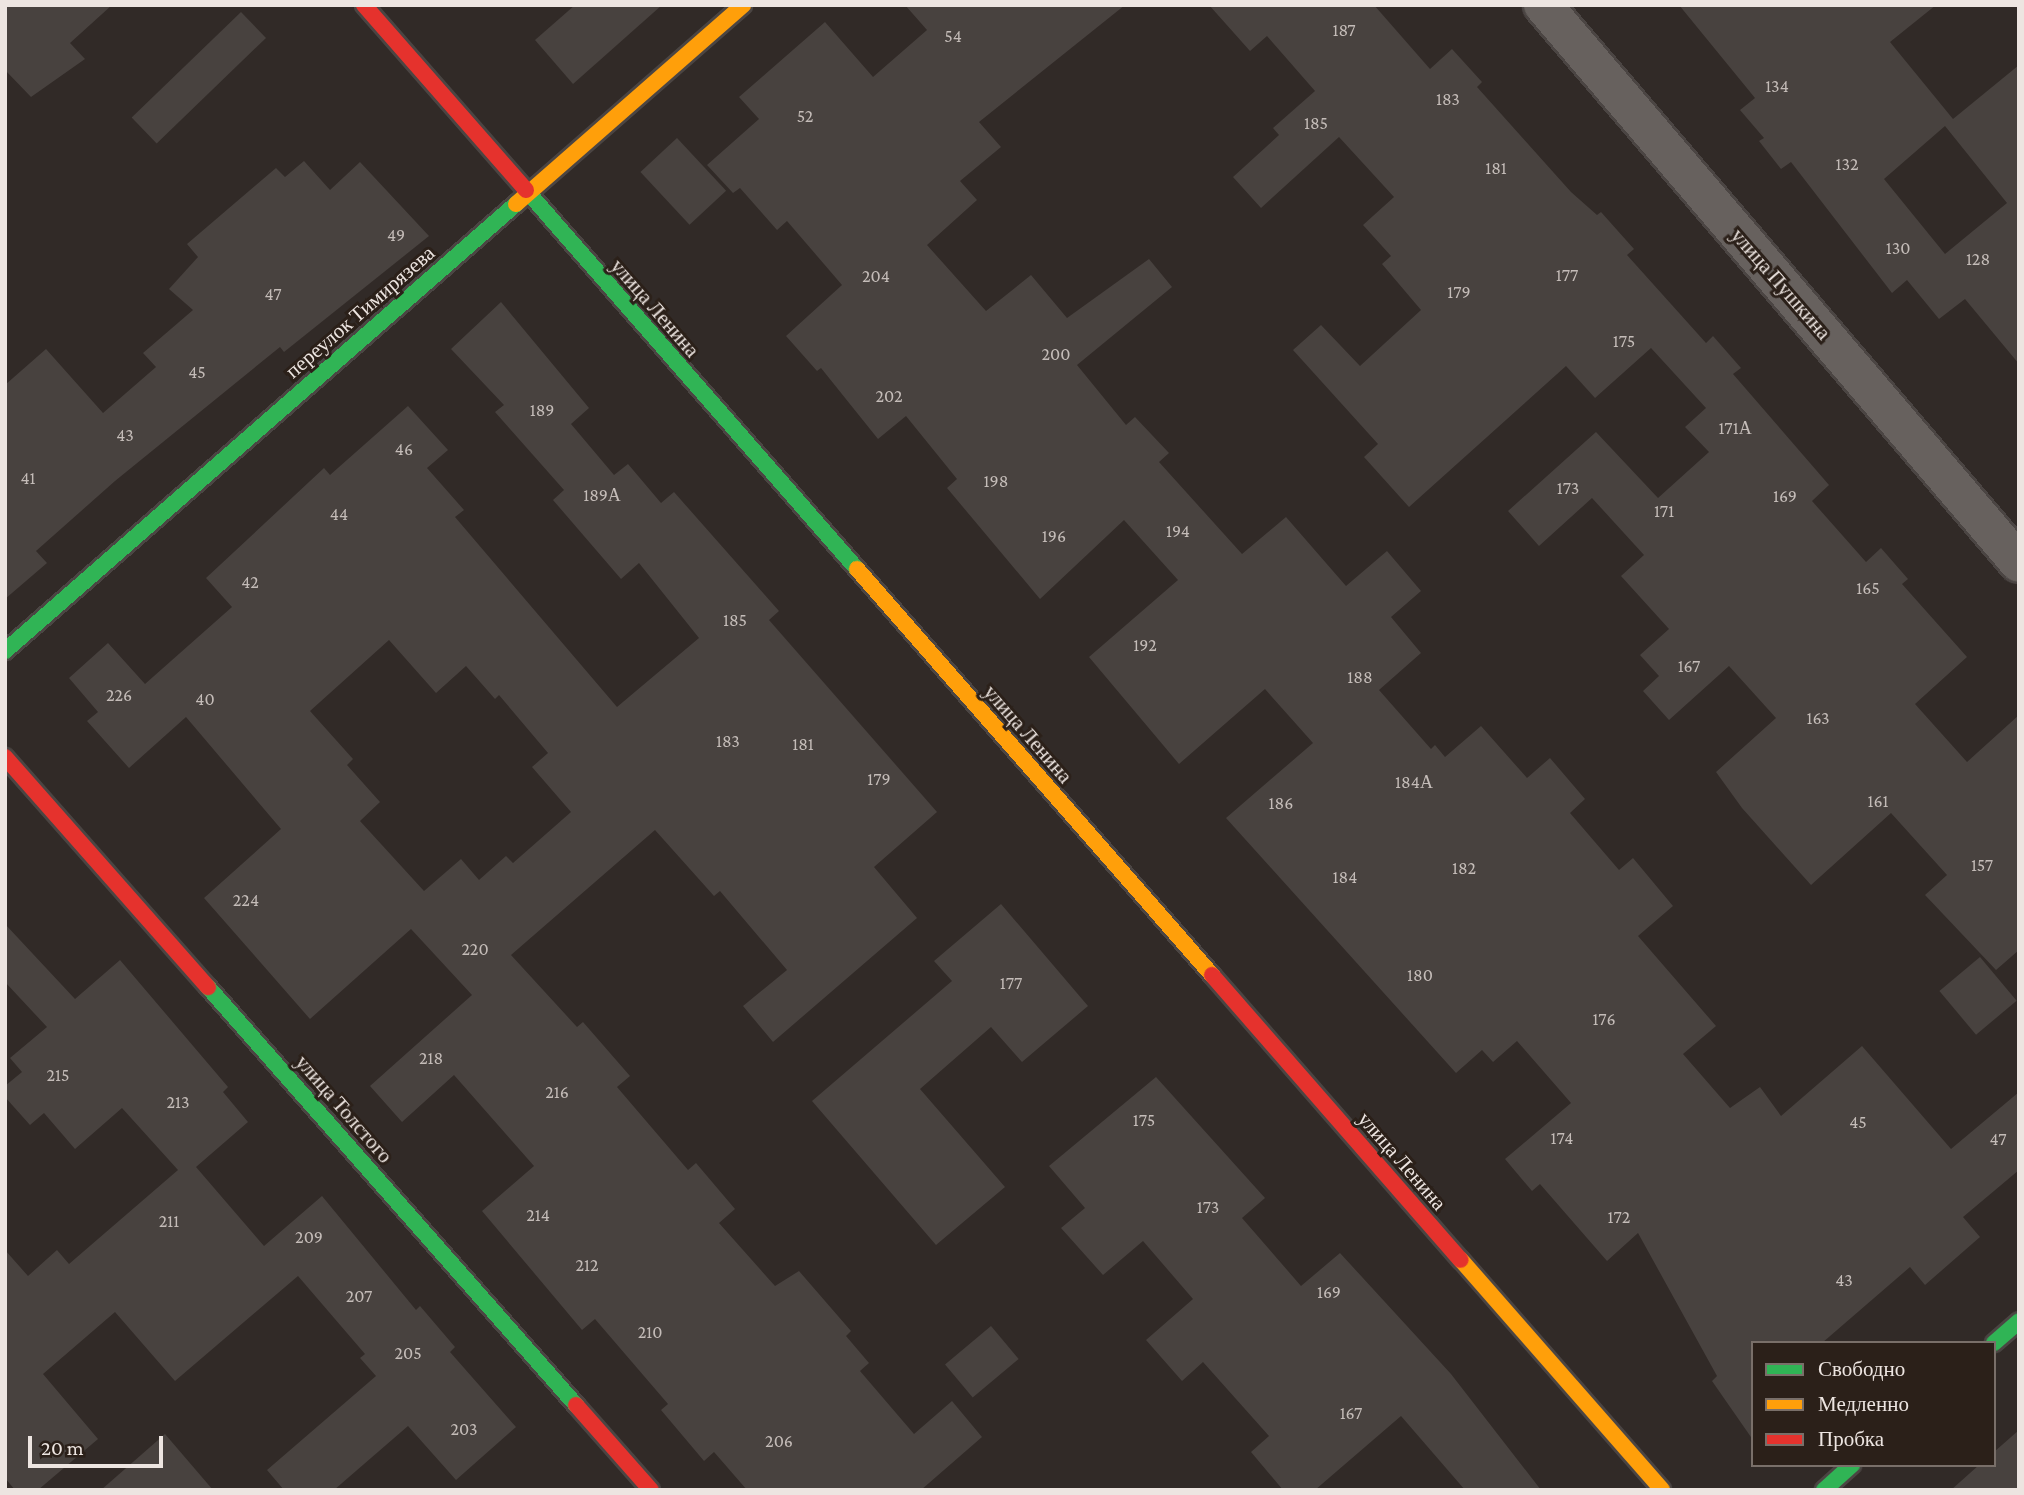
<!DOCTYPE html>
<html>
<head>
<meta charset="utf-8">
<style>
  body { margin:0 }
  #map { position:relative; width:2024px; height:1495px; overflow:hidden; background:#312a27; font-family:"Crimson Pro",serif }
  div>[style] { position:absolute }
  .building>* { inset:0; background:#48423f; transform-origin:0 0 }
  .roads { filter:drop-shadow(2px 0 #4b4543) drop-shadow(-2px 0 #4b4543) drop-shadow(0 2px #4b4543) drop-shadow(0 -2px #4b4543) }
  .street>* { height:38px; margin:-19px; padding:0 19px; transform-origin:19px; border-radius:19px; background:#67615e }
  .fast>* { height:16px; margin:-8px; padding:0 8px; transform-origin:8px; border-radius:8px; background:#30b455 }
  .slow>* { height:16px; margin:-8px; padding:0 8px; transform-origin:8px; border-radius:8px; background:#ff9f0a }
  .jam>* { height:16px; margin:-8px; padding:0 8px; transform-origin:8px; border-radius:8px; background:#e5322d }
  span { translate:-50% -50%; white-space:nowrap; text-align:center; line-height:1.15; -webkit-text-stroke:6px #2b2019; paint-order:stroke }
  .number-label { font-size:18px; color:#c4bcb8 }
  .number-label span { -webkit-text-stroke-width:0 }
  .street-label { font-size:21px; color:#ede5e1 }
  .frame { position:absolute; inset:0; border:7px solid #ede5e1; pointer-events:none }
  .legend { position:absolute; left:1751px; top:1341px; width:245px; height:126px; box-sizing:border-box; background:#2b2019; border:2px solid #796f69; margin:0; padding:9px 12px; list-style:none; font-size:21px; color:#ede5e1 }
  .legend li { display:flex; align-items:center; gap:14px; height:35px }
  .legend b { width:35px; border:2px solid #796f69 }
  .scale { position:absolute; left:28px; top:1436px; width:135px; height:32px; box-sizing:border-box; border:4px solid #ede5e1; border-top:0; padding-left:9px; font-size:21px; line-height:24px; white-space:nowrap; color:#ede5e1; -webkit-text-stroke:5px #2b2019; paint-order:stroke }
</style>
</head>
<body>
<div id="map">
  <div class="building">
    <div style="clip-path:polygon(5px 5px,112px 5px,70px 43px,85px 59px,31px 97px,5px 70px)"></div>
    <div style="clip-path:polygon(575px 5px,662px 5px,573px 84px,535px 40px)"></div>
    <div style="clip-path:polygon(905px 5px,1125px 5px,979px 122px,1001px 147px,960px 181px,977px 200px,927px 245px,986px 311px,1031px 275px,1067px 318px,1149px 259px,1172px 287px,1077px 365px,1126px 425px,1135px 417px,1169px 453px,1159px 462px,1242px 554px,1286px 517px,1346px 586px,1387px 551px,1421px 591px,1391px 617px,1421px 653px,1379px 690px,1431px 749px,1435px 745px,1445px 757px,1481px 726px,1527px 778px,1550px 758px,1585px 799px,1570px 813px,1619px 870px,1633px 858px,1673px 906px,1638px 936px,1716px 1026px,1683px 1054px,1730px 1108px,1760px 1087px,1781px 1116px,1862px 1046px,1951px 1149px,2019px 1092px,2019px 1170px,1963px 1217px,1980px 1237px,1925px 1285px,1910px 1267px,1822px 1343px,1753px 1343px,1753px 1440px,1712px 1381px,1717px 1376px,1638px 1233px,1607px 1261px,1540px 1184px,1532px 1191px,1505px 1159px,1571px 1103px,1517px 1041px,1493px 1062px,1482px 1050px,1456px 1073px,1226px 818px,1313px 743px,1265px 689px,1179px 764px,1089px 657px,1178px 580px,1124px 520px,1040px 599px,947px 488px,957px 479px,906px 416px,878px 439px,821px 368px,817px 371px,786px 336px,842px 285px,787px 221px,777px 230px,740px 188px,733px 193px,707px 165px,759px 119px,739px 97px,825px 22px,873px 77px,927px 30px)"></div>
    <div style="clip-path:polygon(1209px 5px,1374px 5px,1430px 69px,1452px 49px,1482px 82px,1477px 87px,1571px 192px,1597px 215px,1601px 212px,1634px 249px,1627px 255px,1706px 343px,1713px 336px,1741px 368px,1733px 374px,1829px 485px,1812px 501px,1866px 562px,1881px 548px,1908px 579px,1902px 584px,1967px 657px,1915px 704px,1967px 762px,2019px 715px,2019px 950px,1996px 970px,1925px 895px,1947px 875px,1891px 813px,1811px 885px,1742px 808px,1716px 772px,1776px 718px,1729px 666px,1669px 720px,1643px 691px,1659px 676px,1640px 655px,1669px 629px,1621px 576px,1644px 555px,1592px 498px,1539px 546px,1508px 511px,1596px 432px,1658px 498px,1709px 452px,1685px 427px,1706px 408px,1651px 348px,1595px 398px,1566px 366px,1409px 507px,1364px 457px,1378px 444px,1293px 350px,1321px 325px,1360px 366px,1421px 310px,1382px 264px,1391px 256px,1363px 225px,1394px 197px,1339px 137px,1261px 208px,1233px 177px,1279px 135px,1273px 128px,1315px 91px,1267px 36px,1250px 51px)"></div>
    <div style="clip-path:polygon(evenodd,1679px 5px,1936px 5px,1890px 42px,1953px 119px,2019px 65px,2019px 364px,1965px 299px,1939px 319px,1907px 280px,1892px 293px,1791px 162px,1781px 169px,1759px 141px,1764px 138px,1740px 110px,1755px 98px,1679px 5px,1945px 126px,2007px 203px,1945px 254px,1884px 179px,1945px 126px)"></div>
    <div style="left:241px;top:12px;width:36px;height:152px;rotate:46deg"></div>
    <div style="left:677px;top:138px;width:72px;height:50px;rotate:47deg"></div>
    <div style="clip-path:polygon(304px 161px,330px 190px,360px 162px,429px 236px,284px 352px,280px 347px,115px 481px,36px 551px,47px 563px,5px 599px,5px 385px,46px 349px,103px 413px,156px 367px,143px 353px,193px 310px,169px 289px,198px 257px,187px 244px,276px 168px,285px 177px)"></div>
    <div style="clip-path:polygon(evenodd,501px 302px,589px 408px,571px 424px,614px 475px,628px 464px,661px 503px,674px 492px,779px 611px,769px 620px,937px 812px,874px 867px,917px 918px,773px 1042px,743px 1006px,787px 970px,720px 891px,714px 896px,655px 830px,511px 955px,577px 1027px,583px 1022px,630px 1076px,617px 1087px,688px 1170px,696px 1163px,735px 1209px,719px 1223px,775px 1286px,799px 1271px,851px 1331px,846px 1336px,869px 1363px,860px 1371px,914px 1434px,952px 1401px,982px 1437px,921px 1490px,747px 1490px,714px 1452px,704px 1461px,661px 1410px,668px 1404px,595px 1319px,582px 1330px,482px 1211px,534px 1166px,454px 1075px,402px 1122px,370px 1086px,472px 995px,411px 929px,310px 1019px,204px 898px,281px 829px,186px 717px,129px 768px,87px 721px,98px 712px,69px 678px,108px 643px,145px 684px,232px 607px,206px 578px,324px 468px,330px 475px,408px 406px,448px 450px,427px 468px,464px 510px,455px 517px,617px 707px,699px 638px,639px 563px,621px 579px,553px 500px,564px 490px,495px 412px,504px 405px,451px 349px,501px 302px,389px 640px,436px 693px,466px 666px,495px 699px,499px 695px,548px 753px,532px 767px,571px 812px,513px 863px,506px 856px,479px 880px,461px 859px,424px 891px,360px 821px,380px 802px,347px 765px,353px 759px,310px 711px,389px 640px)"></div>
    <div style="clip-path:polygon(1001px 904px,1088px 1006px,1022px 1062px,991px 1027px,920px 1089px,1005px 1187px,936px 1245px,812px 1101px,952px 981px,934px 961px)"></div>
    <div style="clip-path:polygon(5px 924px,75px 999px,120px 960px,228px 1087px,223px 1092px,248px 1122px,196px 1167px,264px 1246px,322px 1196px,416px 1310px,420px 1306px,455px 1347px,450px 1352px,516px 1427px,456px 1480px,408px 1426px,334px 1490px,284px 1490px,267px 1470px,376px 1376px,360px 1358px,365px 1354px,298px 1276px,175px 1381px,115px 1312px,43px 1374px,98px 1439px,38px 1490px,15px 1490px,5px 1478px,5px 1250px,28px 1276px,57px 1250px,69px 1264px,178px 1170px,122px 1108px,75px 1149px,44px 1113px,30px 1125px,5px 1097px,5px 1086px,22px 1072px,10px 1058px,47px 1027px,5px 982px)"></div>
    <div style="left:1980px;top:957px;width:57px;height:53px;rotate:50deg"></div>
    <div style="clip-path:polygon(1156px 1077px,1265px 1198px,1242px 1218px,1301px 1286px,1340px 1253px,1451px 1374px,1541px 1490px,1465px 1490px,1401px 1416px,1315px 1490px,1283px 1490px,1251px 1452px,1269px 1436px,1203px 1362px,1182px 1381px,1146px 1340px,1193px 1299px,1143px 1241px,1103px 1275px,1061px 1228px,1085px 1208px,1049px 1166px)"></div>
    <div style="left:991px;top:1326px;width:43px;height:60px;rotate:50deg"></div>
    <div style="clip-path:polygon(2019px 1430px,2019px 1490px,1951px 1490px,1979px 1465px,1994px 1465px,1994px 1452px)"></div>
    <div style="clip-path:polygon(165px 1434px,213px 1490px,101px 1490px)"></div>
  </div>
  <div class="roads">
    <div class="street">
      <div style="left:1543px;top:5px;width:733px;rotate:49.53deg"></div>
    </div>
    <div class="fast">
      <div style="left:526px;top:190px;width:503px;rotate:48.87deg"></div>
      <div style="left:5px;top:651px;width:679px;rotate:-41.18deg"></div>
      <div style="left:208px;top:987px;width:557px;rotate:48.64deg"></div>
      <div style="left:1994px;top:1343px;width:33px;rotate:-41deg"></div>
      <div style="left:1824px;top:1490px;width:38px;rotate:-42deg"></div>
    </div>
    <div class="slow">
      <div style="left:516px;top:204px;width:302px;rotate:-41.2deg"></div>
      <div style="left:857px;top:569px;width:539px;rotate:48.83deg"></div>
      <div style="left:1461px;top:1260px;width:305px;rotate:48.8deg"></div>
    </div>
    <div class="jam">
      <div style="left:364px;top:5px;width:246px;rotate:48.8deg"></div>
      <div style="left:5px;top:757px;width:307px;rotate:48.6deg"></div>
      <div style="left:1212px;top:975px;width:378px;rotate:48.9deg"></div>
      <div style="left:576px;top:1405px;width:113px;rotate:48.6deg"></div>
    </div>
  </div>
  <div class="number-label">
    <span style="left:1344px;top:30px">187</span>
    <span style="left:953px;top:36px">54</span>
    <span style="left:1777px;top:86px">134</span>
    <span style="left:1448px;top:99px">183</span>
    <span style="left:805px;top:116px">52</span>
    <span style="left:1316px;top:123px">185</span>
    <span style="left:1847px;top:164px">132</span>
    <span style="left:1496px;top:168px">181</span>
    <span style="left:396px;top:235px">49</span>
    <span style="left:1898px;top:248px">130</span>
    <span style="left:1978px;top:259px">128</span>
    <span style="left:1567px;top:275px">177</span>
    <span style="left:876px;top:276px">204</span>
    <span style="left:1459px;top:292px">179</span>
    <span style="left:273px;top:294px">47</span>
    <span style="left:1624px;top:341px">175</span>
    <span style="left:1056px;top:354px">200</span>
    <span style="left:197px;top:372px">45</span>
    <span style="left:889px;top:396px">202</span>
    <span style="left:542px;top:410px">189</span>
    <span style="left:1735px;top:428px">171А</span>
    <span style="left:125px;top:435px">43</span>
    <span style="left:404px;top:449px">46</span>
    <span style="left:28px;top:478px">41</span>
    <span style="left:996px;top:481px">198</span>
    <span style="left:1568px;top:488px">173</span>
    <span style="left:602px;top:495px">189А</span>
    <span style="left:1785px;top:496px">169</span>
    <span style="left:1664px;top:511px">171</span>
    <span style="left:339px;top:514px">44</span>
    <span style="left:1178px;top:531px">194</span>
    <span style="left:1054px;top:536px">196</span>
    <span style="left:250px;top:582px">42</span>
    <span style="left:1868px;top:588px">165</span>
    <span style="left:735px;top:620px">185</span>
    <span style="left:1145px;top:645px">192</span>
    <span style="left:1689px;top:666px">167</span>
    <span style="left:1360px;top:677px">188</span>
    <span style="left:119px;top:695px">226</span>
    <span style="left:205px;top:699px">40</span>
    <span style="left:1818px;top:718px">163</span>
    <span style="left:728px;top:741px">183</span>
    <span style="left:803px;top:744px">181</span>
    <span style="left:879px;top:779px">179</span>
    <span style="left:1414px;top:782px">184А</span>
    <span style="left:1878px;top:801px">161</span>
    <span style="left:1281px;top:803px">186</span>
    <span style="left:1982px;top:865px">157</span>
    <span style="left:1464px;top:868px">182</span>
    <span style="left:1345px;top:877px">184</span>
    <span style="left:246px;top:900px">224</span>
    <span style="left:475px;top:949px">220</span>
    <span style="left:1420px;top:975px">180</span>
    <span style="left:1011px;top:983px">177</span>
    <span style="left:1604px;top:1019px">176</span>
    <span style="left:431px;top:1058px">218</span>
    <span style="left:58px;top:1075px">215</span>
    <span style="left:557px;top:1092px">216</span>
    <span style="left:178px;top:1102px">213</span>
    <span style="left:1144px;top:1120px">175</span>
    <span style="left:1858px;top:1122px">45</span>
    <span style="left:1562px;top:1138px">174</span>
    <span style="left:1998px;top:1139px">47</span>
    <span style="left:1208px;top:1207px">173</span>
    <span style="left:538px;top:1215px">214</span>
    <span style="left:1619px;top:1217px">172</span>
    <span style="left:169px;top:1221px">211</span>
    <span style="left:309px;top:1237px">209</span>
    <span style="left:587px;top:1265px">212</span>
    <span style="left:1844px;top:1280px">43</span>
    <span style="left:1329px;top:1292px">169</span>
    <span style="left:359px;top:1296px">207</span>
    <span style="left:650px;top:1332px">210</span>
    <span style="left:408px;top:1353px">205</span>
    <span style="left:1351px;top:1413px">167</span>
    <span style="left:464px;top:1429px">203</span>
    <span style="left:779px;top:1441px">206</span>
  </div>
  <div class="street-label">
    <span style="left:1781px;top:284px;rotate:49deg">улица Пушкина</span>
    <span style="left:655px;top:308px;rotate:49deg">улица Ленина</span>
    <span style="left:360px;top:312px;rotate:-41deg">переулок Тимирязева</span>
    <span style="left:1028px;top:734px;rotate:49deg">улица Ленина</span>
    <span style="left:344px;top:1109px;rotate:49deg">улица Толстого</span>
    <span style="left:1402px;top:1161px;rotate:49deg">улица Ленина</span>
  </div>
  <div class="frame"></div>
  <ul class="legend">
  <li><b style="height:9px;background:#30b455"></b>Свободно</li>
  <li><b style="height:9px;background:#ff9f0a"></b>Медленно</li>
  <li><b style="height:9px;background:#e5322d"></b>Пробка</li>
  </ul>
  <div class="scale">20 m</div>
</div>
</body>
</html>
